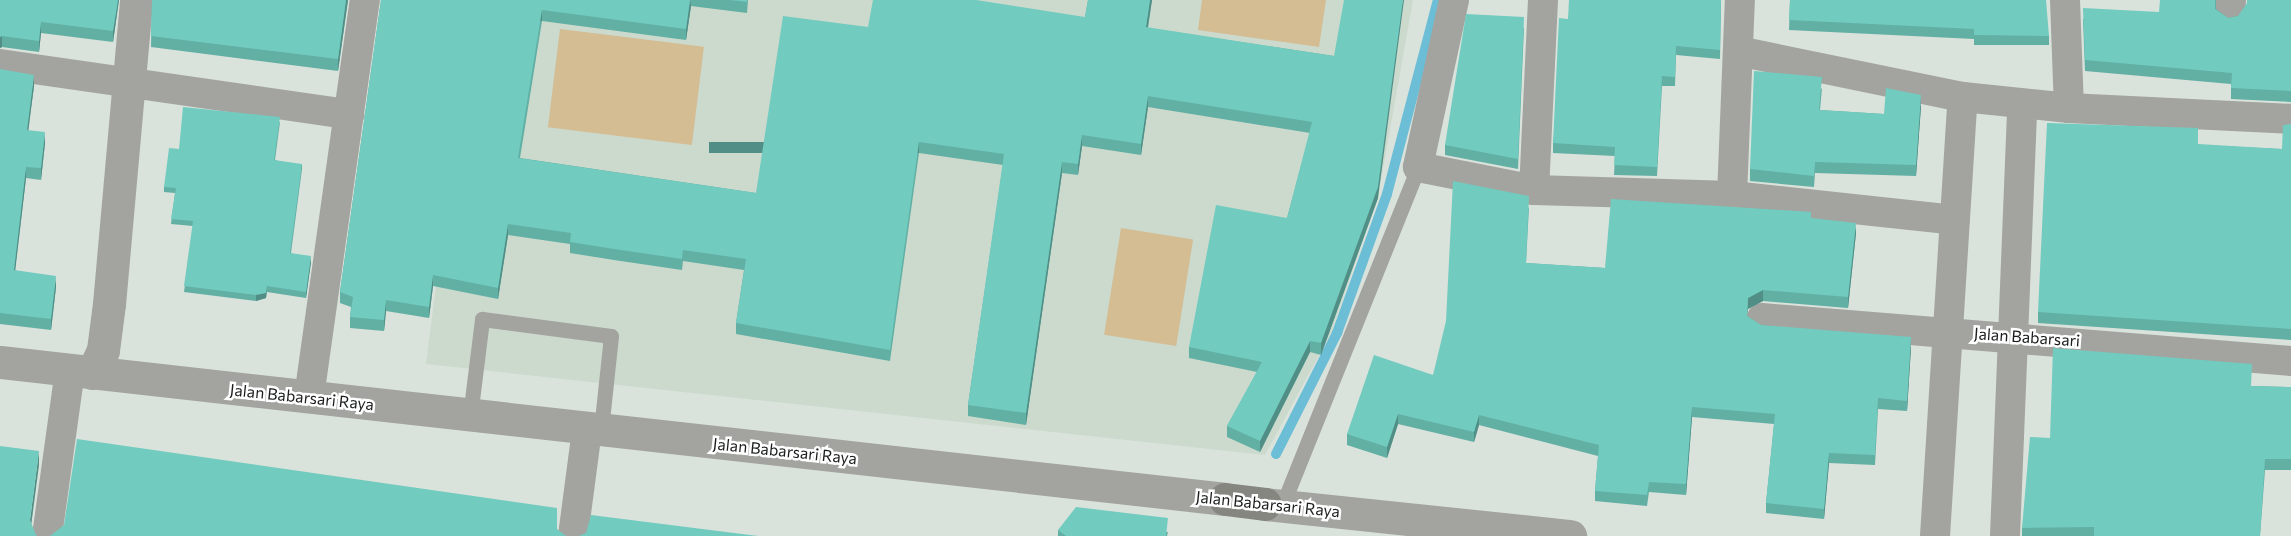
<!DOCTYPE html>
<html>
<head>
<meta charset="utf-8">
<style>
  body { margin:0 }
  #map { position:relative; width:2291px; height:536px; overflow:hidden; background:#d9e2db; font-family:Commissioner,sans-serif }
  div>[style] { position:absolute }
  .built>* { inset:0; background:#cbdacd }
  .green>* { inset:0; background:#d4bc93; transform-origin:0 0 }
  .stream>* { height:10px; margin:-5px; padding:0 5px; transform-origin:5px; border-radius:5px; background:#6cbed6 }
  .service>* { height:15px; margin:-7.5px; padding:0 7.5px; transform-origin:7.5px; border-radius:7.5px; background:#a3a39f }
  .minor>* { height:30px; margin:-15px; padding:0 15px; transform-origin:15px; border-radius:15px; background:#a3a39f }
  .tertiary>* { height:33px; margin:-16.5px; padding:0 16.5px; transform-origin:16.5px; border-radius:16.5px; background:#a3a39f }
  .secondary>* { height:33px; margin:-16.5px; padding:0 16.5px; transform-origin:16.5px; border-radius:16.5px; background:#858680 }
  .wall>* { inset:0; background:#62afa4 }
  .shaded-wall>* { inset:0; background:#508e86; transform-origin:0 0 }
  .building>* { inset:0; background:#72cbbf }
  span { translate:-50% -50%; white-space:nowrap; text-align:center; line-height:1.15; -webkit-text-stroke:5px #fff; paint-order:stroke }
  .street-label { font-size:16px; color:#1a1d1b }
</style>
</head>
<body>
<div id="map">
  <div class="built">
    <div style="clip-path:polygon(473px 0,1413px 0,1378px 197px,1331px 333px,1265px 455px,426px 364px)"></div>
  </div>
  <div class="green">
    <div style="clip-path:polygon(1202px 0,1326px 0,1319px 47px,1198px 30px)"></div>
    <div style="left:560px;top:29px;width:145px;height:99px;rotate:7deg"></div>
    <div style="left:1121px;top:228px;width:73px;height:108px;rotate:9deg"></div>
  </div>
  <div class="stream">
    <div style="left:1276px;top:454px;width:136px;rotate:-63.2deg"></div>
    <div style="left:1337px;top:333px;width:148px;rotate:-70.2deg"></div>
    <div style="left:1387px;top:194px;width:201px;rotate:-75.3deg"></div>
  </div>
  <div class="service">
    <div style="left:470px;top:416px;width:98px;rotate:-82.9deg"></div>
    <div style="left:482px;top:319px;width:130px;rotate:7.5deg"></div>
    <div style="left:611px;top:336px;width:95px;rotate:96.1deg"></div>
    <div style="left:1282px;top:506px;width:365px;rotate:-68.1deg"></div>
  </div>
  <div class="minor">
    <div style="left:1454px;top:0;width:171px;rotate:102.2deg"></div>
    <div style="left:1418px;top:167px;width:118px;rotate:11.2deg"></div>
    <div style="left:1543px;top:0;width:190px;rotate:92.7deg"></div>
    <div style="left:1534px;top:190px;width:198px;rotate:1.7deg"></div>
    <div style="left:1732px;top:196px;width:224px;rotate:6.1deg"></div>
    <div style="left:2065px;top:0;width:108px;rotate:87.9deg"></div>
    <div style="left:2230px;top:12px;width:12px;rotate:-85deg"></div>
    <div style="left:1738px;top:51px;width:230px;rotate:11.6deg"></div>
    <div style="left:1963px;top:97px;width:107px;rotate:5.9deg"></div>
    <div style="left:2069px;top:108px;width:222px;rotate:2.8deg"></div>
    <div style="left:0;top:64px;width:353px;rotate:8.2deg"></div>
    <div style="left:1732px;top:196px;width:196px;rotate:-87.7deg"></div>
    <div style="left:1762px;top:318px;width:531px;rotate:4.65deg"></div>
    <div style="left:309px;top:397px;width:401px;rotate:-82deg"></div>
    <div style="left:47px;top:536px;width:168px;rotate:-82.1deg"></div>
    <div style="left:573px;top:536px;width:108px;rotate:-82.5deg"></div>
    <div style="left:1935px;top:536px;width:440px;rotate:-86.4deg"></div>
    <div style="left:2005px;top:536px;width:432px;rotate:-87.7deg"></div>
  </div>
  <div class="tertiary">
    <div style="left:0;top:362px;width:1233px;rotate:6.38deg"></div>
    <div style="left:92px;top:373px;width:25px;rotate:-64deg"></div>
    <div style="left:103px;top:350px;width:46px;rotate:-82.6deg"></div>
    <div style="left:109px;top:304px;width:305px;rotate:-84.9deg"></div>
    <div style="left:1265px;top:504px;width:307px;rotate:6deg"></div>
  </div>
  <div class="secondary">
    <div style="left:1225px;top:499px;width:40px;rotate:7.1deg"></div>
  </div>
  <div class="wall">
    <div style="clip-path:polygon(0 0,119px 0,113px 42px,41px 33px,39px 52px,2px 47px,0 48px)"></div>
    <div style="clip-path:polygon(152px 0,348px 0,338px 71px,151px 47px)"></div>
    <div style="clip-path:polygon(381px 0,748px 0,747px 13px,691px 6px,686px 40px,542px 21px,520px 158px,756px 193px,868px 27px,1085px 17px,1088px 0,1152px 0,1148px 28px,1334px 56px,1378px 198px,1321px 355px,1310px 352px,1260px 452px,1227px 437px,1227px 426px,1257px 372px,1189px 358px,1189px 347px,1287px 218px,1310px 133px,1148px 107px,1141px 155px,1082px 146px,1078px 175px,1062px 173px,1026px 425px,968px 416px,968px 405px,1003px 165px,919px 153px,890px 361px,736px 334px,736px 323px,744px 270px,683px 261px,682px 270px,614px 260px,570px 253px,570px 244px,508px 235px,498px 299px,433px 286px,429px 318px,386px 311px,384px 331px,350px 328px,350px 317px,351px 307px,340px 303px,340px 292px)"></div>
    <div style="clip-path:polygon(1721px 0,1720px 59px,1676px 55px,1675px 86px,1662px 86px,1657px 176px,1614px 175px,1615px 156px,1553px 153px,1553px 143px,1568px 19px)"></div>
    <div style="clip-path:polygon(1790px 0,2049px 36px,2049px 45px,1974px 45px,1974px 39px,1789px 30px)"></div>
    <div style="clip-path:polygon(2216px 0,2216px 9px,2228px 18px,2238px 16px,2291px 0,2291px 102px,2231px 99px,2231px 84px,2085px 71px,2083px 19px,2159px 12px)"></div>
    <div style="clip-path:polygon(1524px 27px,1518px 169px,1445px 155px,1445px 145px)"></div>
    <div style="clip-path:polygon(0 69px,34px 86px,28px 130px,45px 143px,41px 180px,26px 178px,15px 270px,56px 287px,51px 330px,0 324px)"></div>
    <div style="clip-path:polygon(1822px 88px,1820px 110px,1884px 114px,1921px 106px,1916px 176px,1815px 173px,1814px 187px,1750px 181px,1750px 169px)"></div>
    <div style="clip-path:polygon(280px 122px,275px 160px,302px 169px,291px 253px,311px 262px,306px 298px,267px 292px,266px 298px,256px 301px,184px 292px,193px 226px,171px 224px,175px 193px,164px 192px,164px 187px,179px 149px)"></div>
    <div style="clip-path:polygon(2291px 124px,2291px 340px,2038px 323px,2038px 312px,2198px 145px,2282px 149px)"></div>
    <div style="clip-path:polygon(1529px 207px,1526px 263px,1605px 268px,1811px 218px,1856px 233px,1848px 308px,1763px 301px,1748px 309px,1747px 316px,1761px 325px,1911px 347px,1907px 411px,1878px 409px,1875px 465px,1829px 463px,1824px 519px,1766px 513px,1766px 503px,1774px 424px,1692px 417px,1686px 495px,1649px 492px,1647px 506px,1595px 501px,1595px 491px,1598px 456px,1479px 425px,1474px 442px,1398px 424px,1387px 458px,1347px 445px,1347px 434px,1433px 375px)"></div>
    <div style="clip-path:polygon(2251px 386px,2291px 387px,2291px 470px,2265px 470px,2260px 536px,2022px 536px,2022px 528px,2050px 438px)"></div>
    <div style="clip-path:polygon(1058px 530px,1168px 532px,1167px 536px,1058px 536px)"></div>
  </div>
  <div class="shaded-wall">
    <div style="clip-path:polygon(118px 0,119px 0,113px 42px,113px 31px)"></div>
    <div style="clip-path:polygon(346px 0,348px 0,338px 71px,338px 59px)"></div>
    <div style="clip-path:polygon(690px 0,691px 6px,686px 40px,686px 29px)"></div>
    <div style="clip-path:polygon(1150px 0,1152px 0,1146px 38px,1146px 27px)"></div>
    <div style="clip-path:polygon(1403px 0,1404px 0,1378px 198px,1321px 355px,1321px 343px)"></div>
    <div style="left:542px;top:10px;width:11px;height:150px;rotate:90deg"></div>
    <div style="clip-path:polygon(41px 22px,41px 33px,39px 52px,39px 41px)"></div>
    <div style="clip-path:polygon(2px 36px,2px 47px,0 48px,0 37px)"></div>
    <div style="clip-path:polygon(34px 75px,34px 86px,27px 141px,27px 130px)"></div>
    <div style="clip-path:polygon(1921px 95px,1921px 106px,1916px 176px,1916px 165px)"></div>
    <div style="clip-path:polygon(1148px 96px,1148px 107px,1141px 155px,1141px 144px)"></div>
    <div style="clip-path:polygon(45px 132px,45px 143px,41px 180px,41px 168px)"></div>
    <div style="clip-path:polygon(1082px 135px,1082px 146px,1078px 175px,1078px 164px)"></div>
    <div style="left:919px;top:142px;width:11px;height:210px;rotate:90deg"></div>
    <div style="clip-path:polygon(1062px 162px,1062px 173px,1026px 425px,1026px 413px)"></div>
    <div style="left:302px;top:164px;width:5px;height:90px;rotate:90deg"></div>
    <div style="clip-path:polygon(26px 167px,26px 178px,14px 281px,14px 270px)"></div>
    <div style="clip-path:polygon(1856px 223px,1856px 233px,1848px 308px,1848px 297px)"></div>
    <div style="clip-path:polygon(508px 224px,508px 235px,498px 299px,498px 288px)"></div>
    <div style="clip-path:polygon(311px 256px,311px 262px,306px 298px,306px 292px)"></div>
    <div style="clip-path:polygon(433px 275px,433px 286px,429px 318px,429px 307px)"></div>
    <div style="clip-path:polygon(56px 276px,56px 287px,51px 330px,51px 319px)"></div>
    <div style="clip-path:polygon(267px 286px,266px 298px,256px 301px,256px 295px)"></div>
    <div style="clip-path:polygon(1763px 290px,1763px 301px,1748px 309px,1747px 326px,1748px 298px)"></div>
    <div style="clip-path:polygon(386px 300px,386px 311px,384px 331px,384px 320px)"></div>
    <div style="clip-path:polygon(1911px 337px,1911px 347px,1907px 411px,1907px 401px)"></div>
    <div style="clip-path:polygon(1310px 341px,1310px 352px,1260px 452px,1260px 441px)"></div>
    <div style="clip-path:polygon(1692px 407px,1692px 417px,1686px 495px,1686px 484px)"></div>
    <div style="clip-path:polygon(1398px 414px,1398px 424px,1387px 458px,1387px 447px)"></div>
    <div style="clip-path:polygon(1479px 415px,1479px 425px,1474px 442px,1474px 432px)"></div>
    <div style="clip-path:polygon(39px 451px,39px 465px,30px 534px,30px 520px)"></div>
    <div style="clip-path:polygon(1829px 453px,1829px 463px,1824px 519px,1824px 509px)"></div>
  </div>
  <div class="building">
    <div style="clip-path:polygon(0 0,118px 0,113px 31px,41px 22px,39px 41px,2px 36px,0 37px)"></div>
    <div style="clip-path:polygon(152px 0,346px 0,338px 59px,151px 36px)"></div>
    <div style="clip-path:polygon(381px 0,690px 0,686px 29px,542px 10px,518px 158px,756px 193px,783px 16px,868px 27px,873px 0,976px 0,1085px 17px,1088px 0,1150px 0,1146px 27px,1334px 56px,1344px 0,1403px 0,1378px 187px,1321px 343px,1310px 341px,1260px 441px,1227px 426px,1262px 362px,1189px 347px,1216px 205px,1287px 218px,1312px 122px,1148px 96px,1141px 144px,1082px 135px,1078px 164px,1062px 162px,1026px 413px,968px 405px,1004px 154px,919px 142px,890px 350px,736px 323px,746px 259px,683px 250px,682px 259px,614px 249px,570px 242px,571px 233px,508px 224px,498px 288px,433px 275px,429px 307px,386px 300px,384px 320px,350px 317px,353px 297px,340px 292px)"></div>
    <div style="clip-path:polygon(730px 0,747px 0,747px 2px)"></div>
    <div style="clip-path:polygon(1569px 0,1721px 0,1720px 50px,1676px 46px,1675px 77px,1662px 76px,1657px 167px,1614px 165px,1615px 147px,1553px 143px,1559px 18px,1568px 19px)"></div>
    <div style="clip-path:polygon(1790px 0,2046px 0,2049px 36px,1974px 35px,1974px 29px,1789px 20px)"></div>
    <div style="clip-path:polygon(2160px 0,2215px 0,2215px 9px,2228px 18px,2238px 16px,2247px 3px,2247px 0,2291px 0,2291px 91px,2231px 88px,2232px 73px,2085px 60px,2083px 8px,2159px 12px)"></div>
    <div style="clip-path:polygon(1466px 14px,1524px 17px,1518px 159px,1445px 145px)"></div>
    <div style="clip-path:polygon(0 69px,34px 75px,27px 130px,45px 132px,41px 168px,26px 167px,14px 270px,56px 276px,51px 319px,0 313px)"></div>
    <div style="clip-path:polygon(1754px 71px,1822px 77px,1819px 110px,1884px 114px,1886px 88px,1921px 95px,1916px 165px,1815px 162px,1814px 176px,1750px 169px)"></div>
    <div style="clip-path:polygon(183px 107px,280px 117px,274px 160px,302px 164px,290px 253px,311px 256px,306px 292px,267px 286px,266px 293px,256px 295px,184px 286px,193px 221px,171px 219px,176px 188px,164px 187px,169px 148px,179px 149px)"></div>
    <div style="clip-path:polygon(2047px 123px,2198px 128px,2198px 144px,2282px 149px,2283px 125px,2291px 124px,2291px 329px,2038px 312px)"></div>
    <div style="clip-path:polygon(1453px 181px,1529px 196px,1526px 263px,1605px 268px,1611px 199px,1811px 212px,1811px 218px,1856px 223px,1848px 297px,1763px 290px,1748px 298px,1747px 316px,1761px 325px,1911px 337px,1907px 401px,1878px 398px,1875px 455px,1829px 453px,1824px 509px,1766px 503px,1775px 414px,1692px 407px,1686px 484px,1649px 482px,1647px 495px,1595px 491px,1599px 445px,1479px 415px,1474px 432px,1398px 414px,1387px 447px,1347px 434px,1374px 355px,1433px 375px,1446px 321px)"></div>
    <div style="clip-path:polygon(2053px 348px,2252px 364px,2251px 386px,2291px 387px,2291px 459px,2265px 459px,2260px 536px,2094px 536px,2094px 527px,2022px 528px,2030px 437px,2050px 438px)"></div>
    <div style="clip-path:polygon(77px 439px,557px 508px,557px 529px,566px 536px,50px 536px,64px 525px)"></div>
    <div style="clip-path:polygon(0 446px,39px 451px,30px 520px,36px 535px,37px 536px,0 536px)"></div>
    <div style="clip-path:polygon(1076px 507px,1168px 518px,1166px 536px,1066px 536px,1058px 530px)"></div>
    <div style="clip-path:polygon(591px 515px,758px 536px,579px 536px,586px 533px)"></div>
  </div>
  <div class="street-label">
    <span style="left:2027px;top:337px;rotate:4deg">Jalan Babarsari</span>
    <span style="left:302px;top:397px;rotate:6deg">Jalan Babarsari Raya</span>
    <span style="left:785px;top:451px;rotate:6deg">Jalan Babarsari Raya</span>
    <span style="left:1268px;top:504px;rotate:6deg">Jalan Babarsari Raya</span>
  </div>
</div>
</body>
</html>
